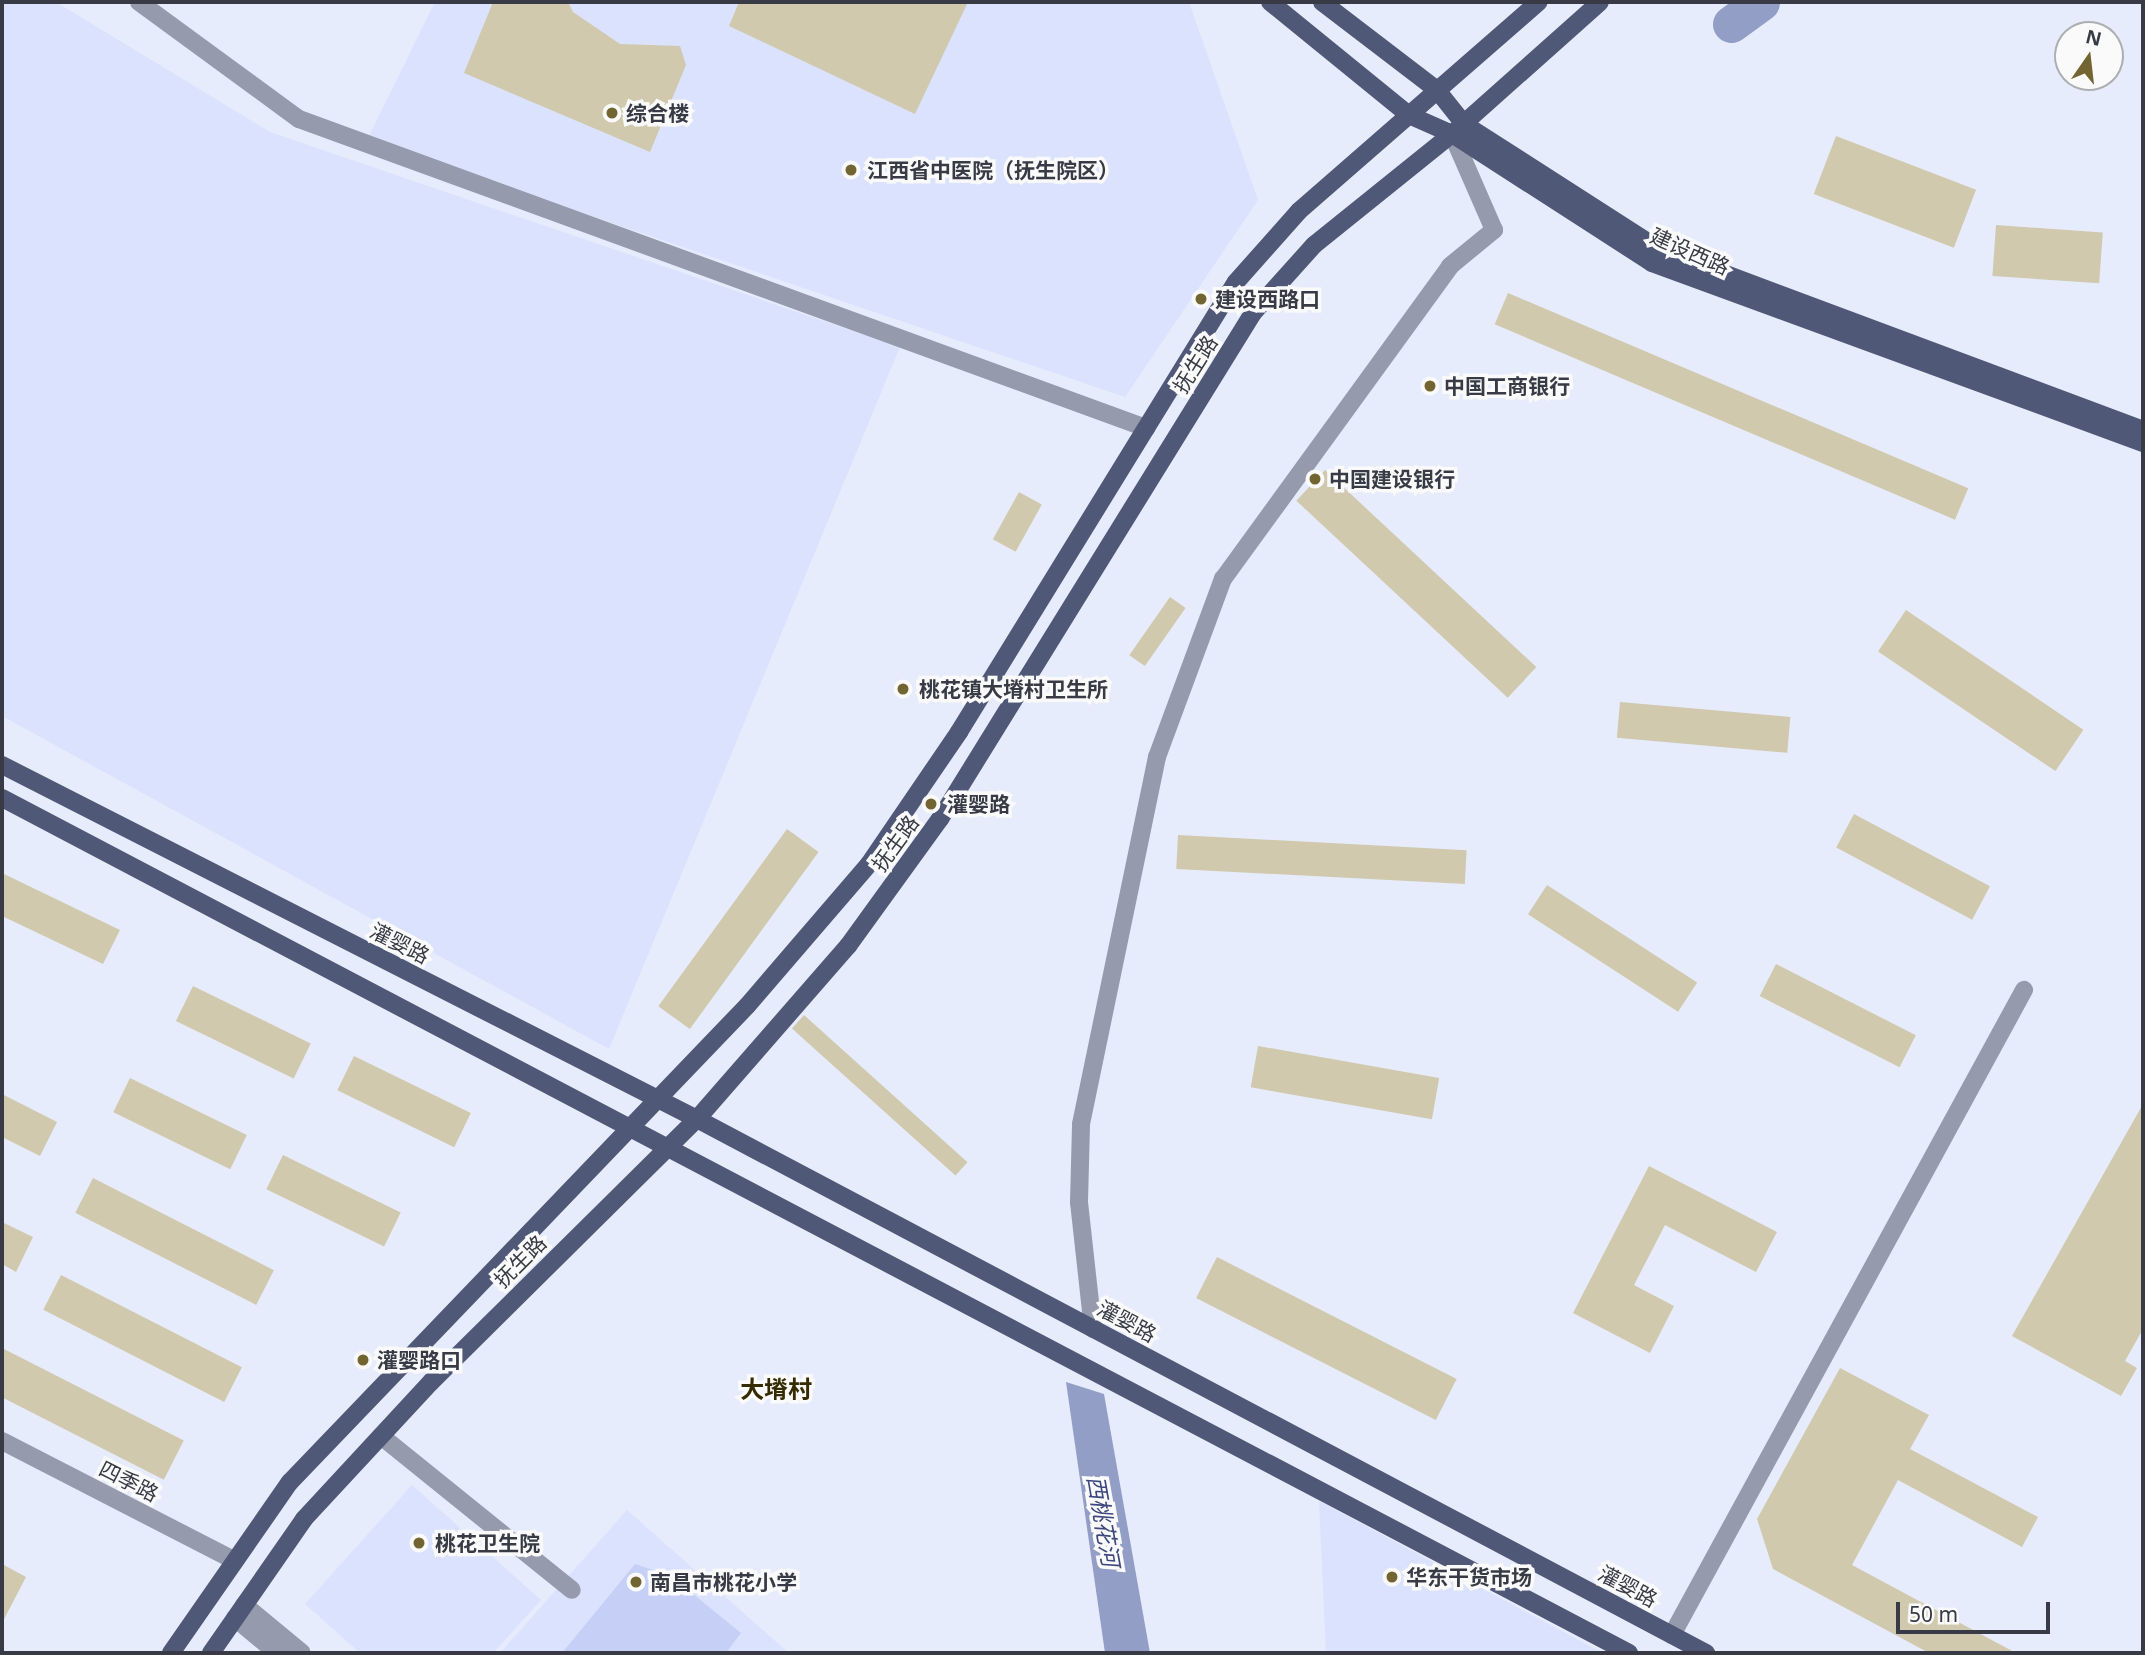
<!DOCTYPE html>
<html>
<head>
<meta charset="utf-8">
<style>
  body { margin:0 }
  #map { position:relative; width:2145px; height:1655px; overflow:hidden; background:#e7ecfc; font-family:"Noto Sans","Noto Sans SC",sans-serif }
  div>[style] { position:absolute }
  .built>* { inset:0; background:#dae2fd }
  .green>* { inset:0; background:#c6d0f6 }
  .water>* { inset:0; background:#939ec6 }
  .river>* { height:37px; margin:-18.5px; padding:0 18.5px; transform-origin:18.5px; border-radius:18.5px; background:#939ec6 }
  .building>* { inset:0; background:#d0c9ae; transform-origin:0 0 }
  .minor>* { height:18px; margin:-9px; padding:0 9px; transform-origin:9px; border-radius:9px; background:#959bad }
  .major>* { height:18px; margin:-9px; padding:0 9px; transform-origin:9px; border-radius:9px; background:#4f5876 }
  .dots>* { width:19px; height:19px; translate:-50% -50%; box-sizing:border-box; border:4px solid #fafafa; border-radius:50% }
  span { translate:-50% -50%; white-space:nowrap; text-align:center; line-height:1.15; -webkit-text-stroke:7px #fafafa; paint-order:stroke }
  .poi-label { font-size:21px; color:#383b45; font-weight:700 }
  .left { translate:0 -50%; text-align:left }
  .street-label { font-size:21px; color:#383b45 }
  .water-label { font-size:23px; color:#3c487e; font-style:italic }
  .quarter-label { font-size:24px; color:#362b00; font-weight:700 }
  .frame { position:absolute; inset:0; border:4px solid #383b45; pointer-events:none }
  .north { position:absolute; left:2054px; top:21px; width:70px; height:70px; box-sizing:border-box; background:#fafafa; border:2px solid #acaeb2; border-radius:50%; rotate:14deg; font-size:19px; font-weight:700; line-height:28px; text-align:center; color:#383b45 }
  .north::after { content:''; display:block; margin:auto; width:24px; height:32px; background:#736532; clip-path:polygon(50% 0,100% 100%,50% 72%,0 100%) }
  .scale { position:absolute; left:1896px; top:1602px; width:154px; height:32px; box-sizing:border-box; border:4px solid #383b45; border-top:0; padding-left:9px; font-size:21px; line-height:24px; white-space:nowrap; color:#383b45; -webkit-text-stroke:5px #fafafa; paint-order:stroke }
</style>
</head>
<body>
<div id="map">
  <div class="built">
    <div style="clip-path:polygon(2px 2px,56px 2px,270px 132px,900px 347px,609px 1049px,2px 716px)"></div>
    <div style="clip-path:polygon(435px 2px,1189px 2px,1258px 200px,1125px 397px,367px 140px)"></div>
    <div style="clip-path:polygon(412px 1485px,541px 1600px,493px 1653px,360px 1653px,305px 1604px)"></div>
    <div style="clip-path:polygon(1319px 1501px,1603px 1653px,1326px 1653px)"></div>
    <div style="clip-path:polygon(627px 1510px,789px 1653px,500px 1653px)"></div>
  </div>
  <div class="green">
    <div style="clip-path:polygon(635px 1564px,671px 1576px,741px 1633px,728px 1650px,732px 1653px,562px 1653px)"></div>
  </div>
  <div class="water">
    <div style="clip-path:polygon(1066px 1382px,1104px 1394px,1150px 1653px,1105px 1653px)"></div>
  </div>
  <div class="river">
    <div style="left:1731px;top:24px;width:37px;rotate:-36deg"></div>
  </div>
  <div class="building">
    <div style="clip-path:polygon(493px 2px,568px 2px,573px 12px,620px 44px,680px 46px,686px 65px,650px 152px,464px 73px)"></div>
    <div style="clip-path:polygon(739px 2px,968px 2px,915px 114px,729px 26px)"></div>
    <div style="left:1836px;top:136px;width:150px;height:62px;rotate:21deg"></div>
    <div style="left:1996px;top:225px;width:107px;height:51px;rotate:4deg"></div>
    <div style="left:1508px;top:293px;width:500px;height:34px;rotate:23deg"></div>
    <div style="left:1325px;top:470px;width:289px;height:42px;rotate:43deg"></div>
    <div style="left:1019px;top:492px;width:26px;height:54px;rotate:29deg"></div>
    <div style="left:1170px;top:597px;width:19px;height:71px;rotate:35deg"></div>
    <div style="left:1906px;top:610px;width:214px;height:50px;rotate:34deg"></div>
    <div style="left:1620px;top:702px;width:171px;height:36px;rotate:5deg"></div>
    <div style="left:1854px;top:814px;width:154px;height:38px;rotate:28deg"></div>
    <div style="left:787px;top:829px;width:39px;height:219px;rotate:36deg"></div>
    <div style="left:1178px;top:835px;width:289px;height:34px;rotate:3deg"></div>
    <div style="clip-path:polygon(2px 873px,120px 930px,103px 964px,2px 916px)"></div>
    <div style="left:1547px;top:885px;width:179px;height:35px;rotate:33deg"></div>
    <div style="left:1776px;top:964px;width:157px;height:36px;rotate:27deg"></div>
    <div style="left:193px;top:986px;width:131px;height:39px;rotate:26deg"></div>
    <div style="left:804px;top:1015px;width:220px;height:18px;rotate:42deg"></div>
    <div style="left:1258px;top:1046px;width:184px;height:42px;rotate:10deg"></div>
    <div style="left:354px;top:1056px;width:130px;height:38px;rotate:26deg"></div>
    <div style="left:130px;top:1078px;width:130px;height:38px;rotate:26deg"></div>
    <div style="clip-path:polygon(2px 1094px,57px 1122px,40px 1156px,2px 1137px)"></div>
    <div style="clip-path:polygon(2143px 1104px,2143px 1329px,2125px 1361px,2137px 1368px,2121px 1396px,2012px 1336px)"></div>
    <div style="left:283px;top:1155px;width:131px;height:38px;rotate:26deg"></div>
    <div style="clip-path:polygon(1649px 1166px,1777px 1232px,1756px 1272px,1665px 1225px,1634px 1285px,1674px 1306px,1650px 1353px,1573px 1313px)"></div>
    <div style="left:93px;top:1178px;width:203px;height:39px;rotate:27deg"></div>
    <div style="clip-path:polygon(2px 1222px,33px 1237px,16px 1272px,2px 1264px)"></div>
    <div style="left:1217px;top:1257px;width:269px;height:46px;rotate:27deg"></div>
    <div style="left:61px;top:1275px;width:203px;height:39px;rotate:27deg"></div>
    <div style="left:2px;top:1348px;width:204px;height:44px;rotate:27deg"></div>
    <div style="clip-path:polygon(1840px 1368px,1929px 1415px,1910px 1449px,2038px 1517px,2022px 1547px,1898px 1480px,1852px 1565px,2016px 1653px,1929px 1653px,1773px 1569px,1757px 1519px)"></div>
    <div style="clip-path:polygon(2px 1564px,26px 1577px,2px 1623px)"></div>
  </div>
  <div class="minor">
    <div style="left:139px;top:2px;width:198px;rotate:36.2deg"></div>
    <div style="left:299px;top:119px;width:902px;rotate:20.04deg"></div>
    <div style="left:1093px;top:1329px;width:128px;rotate:-96.3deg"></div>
    <div style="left:1079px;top:1202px;width:78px;rotate:-88.5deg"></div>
    <div style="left:1081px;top:1124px;width:375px;rotate:-78.3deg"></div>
    <div style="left:1157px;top:757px;width:190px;rotate:-69.7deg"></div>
    <div style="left:1223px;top:579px;width:387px;rotate:-54deg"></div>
    <div style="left:1450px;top:266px;width:57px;rotate:-39.3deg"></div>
    <div style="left:1494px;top:230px;width:105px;rotate:-113.6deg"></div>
    <div style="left:381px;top:1436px;width:245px;rotate:38.9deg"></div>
    <div style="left:2px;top:1441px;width:262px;rotate:27.2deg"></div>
    <div style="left:244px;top:1605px;width:75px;rotate:39.6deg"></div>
    <div style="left:235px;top:1618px;width:55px;rotate:39.8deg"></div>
    <div style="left:1672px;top:1635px;width:735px;rotate:-61.38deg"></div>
  </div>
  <div class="major">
    <div style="left:1270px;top:2px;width:179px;rotate:39.1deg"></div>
    <div style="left:1409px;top:115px;width:47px;rotate:23.8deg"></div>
    <div style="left:1452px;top:134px;width:238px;rotate:32.8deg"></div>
    <div style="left:1652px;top:263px;width:523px;rotate:20.13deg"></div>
    <div style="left:1322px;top:2px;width:145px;rotate:37.4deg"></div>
    <div style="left:1437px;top:90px;width:43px;rotate:51.5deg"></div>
    <div style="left:1464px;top:124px;width:232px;rotate:32.7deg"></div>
    <div style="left:1659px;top:249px;width:517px;rotate:20.5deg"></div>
    <div style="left:2px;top:765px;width:780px;rotate:26.99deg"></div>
    <div style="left:697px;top:1119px;width:1142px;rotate:27.89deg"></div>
    <div style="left:2px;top:798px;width:1838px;rotate:27.72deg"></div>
    <div style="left:171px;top:1653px;width:208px;rotate:-55.2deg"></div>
    <div style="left:290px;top:1482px;width:660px;rotate:-46.17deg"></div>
    <div style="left:747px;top:1006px;width:187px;rotate:-49.3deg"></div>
    <div style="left:869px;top:864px;width:160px;rotate:-55.7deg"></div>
    <div style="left:959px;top:732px;width:528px;rotate:-58.39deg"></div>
    <div style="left:1236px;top:282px;width:95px;rotate:-48.4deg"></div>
    <div style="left:1299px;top:211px;width:318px;rotate:-41.1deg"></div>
    <div style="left:211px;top:1653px;width:163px;rotate:-55.2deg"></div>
    <div style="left:304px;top:1519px;width:187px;rotate:-47.2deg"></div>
    <div style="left:431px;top:1382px;width:374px;rotate:-44.7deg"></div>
    <div style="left:697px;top:1119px;width:230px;rotate:-48.9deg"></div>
    <div style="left:848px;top:946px;width:157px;rotate:-54.1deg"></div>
    <div style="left:940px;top:819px;width:595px;rotate:-58.26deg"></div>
    <div style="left:1253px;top:313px;width:91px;rotate:-48.1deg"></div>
    <div style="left:1314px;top:245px;width:177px;rotate:-38.8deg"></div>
    <div style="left:1452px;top:134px;width:198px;rotate:-41.7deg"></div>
  </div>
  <div class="dots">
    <div style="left:612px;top:113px;background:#736532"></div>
    <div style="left:851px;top:170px;background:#736532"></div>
    <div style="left:1201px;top:299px;background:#736532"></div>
    <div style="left:1430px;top:386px;background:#736532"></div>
    <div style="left:1315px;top:479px;background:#736532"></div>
    <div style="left:903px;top:689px;background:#736532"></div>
    <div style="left:931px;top:804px;background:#736532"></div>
    <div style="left:363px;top:1360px;background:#736532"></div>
    <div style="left:419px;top:1543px;background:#736532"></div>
    <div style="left:1392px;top:1577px;background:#736532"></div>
    <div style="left:636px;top:1582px;background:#736532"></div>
  </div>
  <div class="poi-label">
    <span class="left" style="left:626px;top:113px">综合楼</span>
    <span class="left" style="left:867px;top:170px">江西省中医院（抚生院区）</span>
    <span class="left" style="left:1215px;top:299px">建设西路口</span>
    <span class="left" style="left:1444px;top:386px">中国工商银行</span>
    <span class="left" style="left:1329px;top:479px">中国建设银行</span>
    <span class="left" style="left:919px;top:689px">桃花镇大塉村卫生所</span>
    <span class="left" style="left:947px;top:804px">灌婴路</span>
    <span class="left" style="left:377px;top:1360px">灌婴路口</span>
    <span class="left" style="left:435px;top:1543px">桃花卫生院</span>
    <span class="left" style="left:1406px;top:1577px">华东干货市场</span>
    <span class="left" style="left:650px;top:1582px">南昌市桃花小学</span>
  </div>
  <div class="street-label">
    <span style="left:1690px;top:251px;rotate:24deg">建设西路</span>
    <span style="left:1195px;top:364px;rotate:-58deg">抚生路</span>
    <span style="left:895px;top:843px;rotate:-54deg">抚生路</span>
    <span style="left:400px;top:943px;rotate:27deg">灌婴路</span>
    <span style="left:520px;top:1261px;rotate:-45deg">抚生路</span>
    <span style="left:1127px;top:1321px;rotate:28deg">灌婴路</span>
    <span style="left:129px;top:1481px;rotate:27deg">四季路</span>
    <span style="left:1628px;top:1586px;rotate:28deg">灌婴路</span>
  </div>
  <div class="water-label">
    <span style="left:1104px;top:1521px;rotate:80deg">西桃花河</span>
  </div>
  <div class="quarter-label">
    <span style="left:776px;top:1389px">大塉村</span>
  </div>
  <div class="frame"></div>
  <div class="north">N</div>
  <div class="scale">50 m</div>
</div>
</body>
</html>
